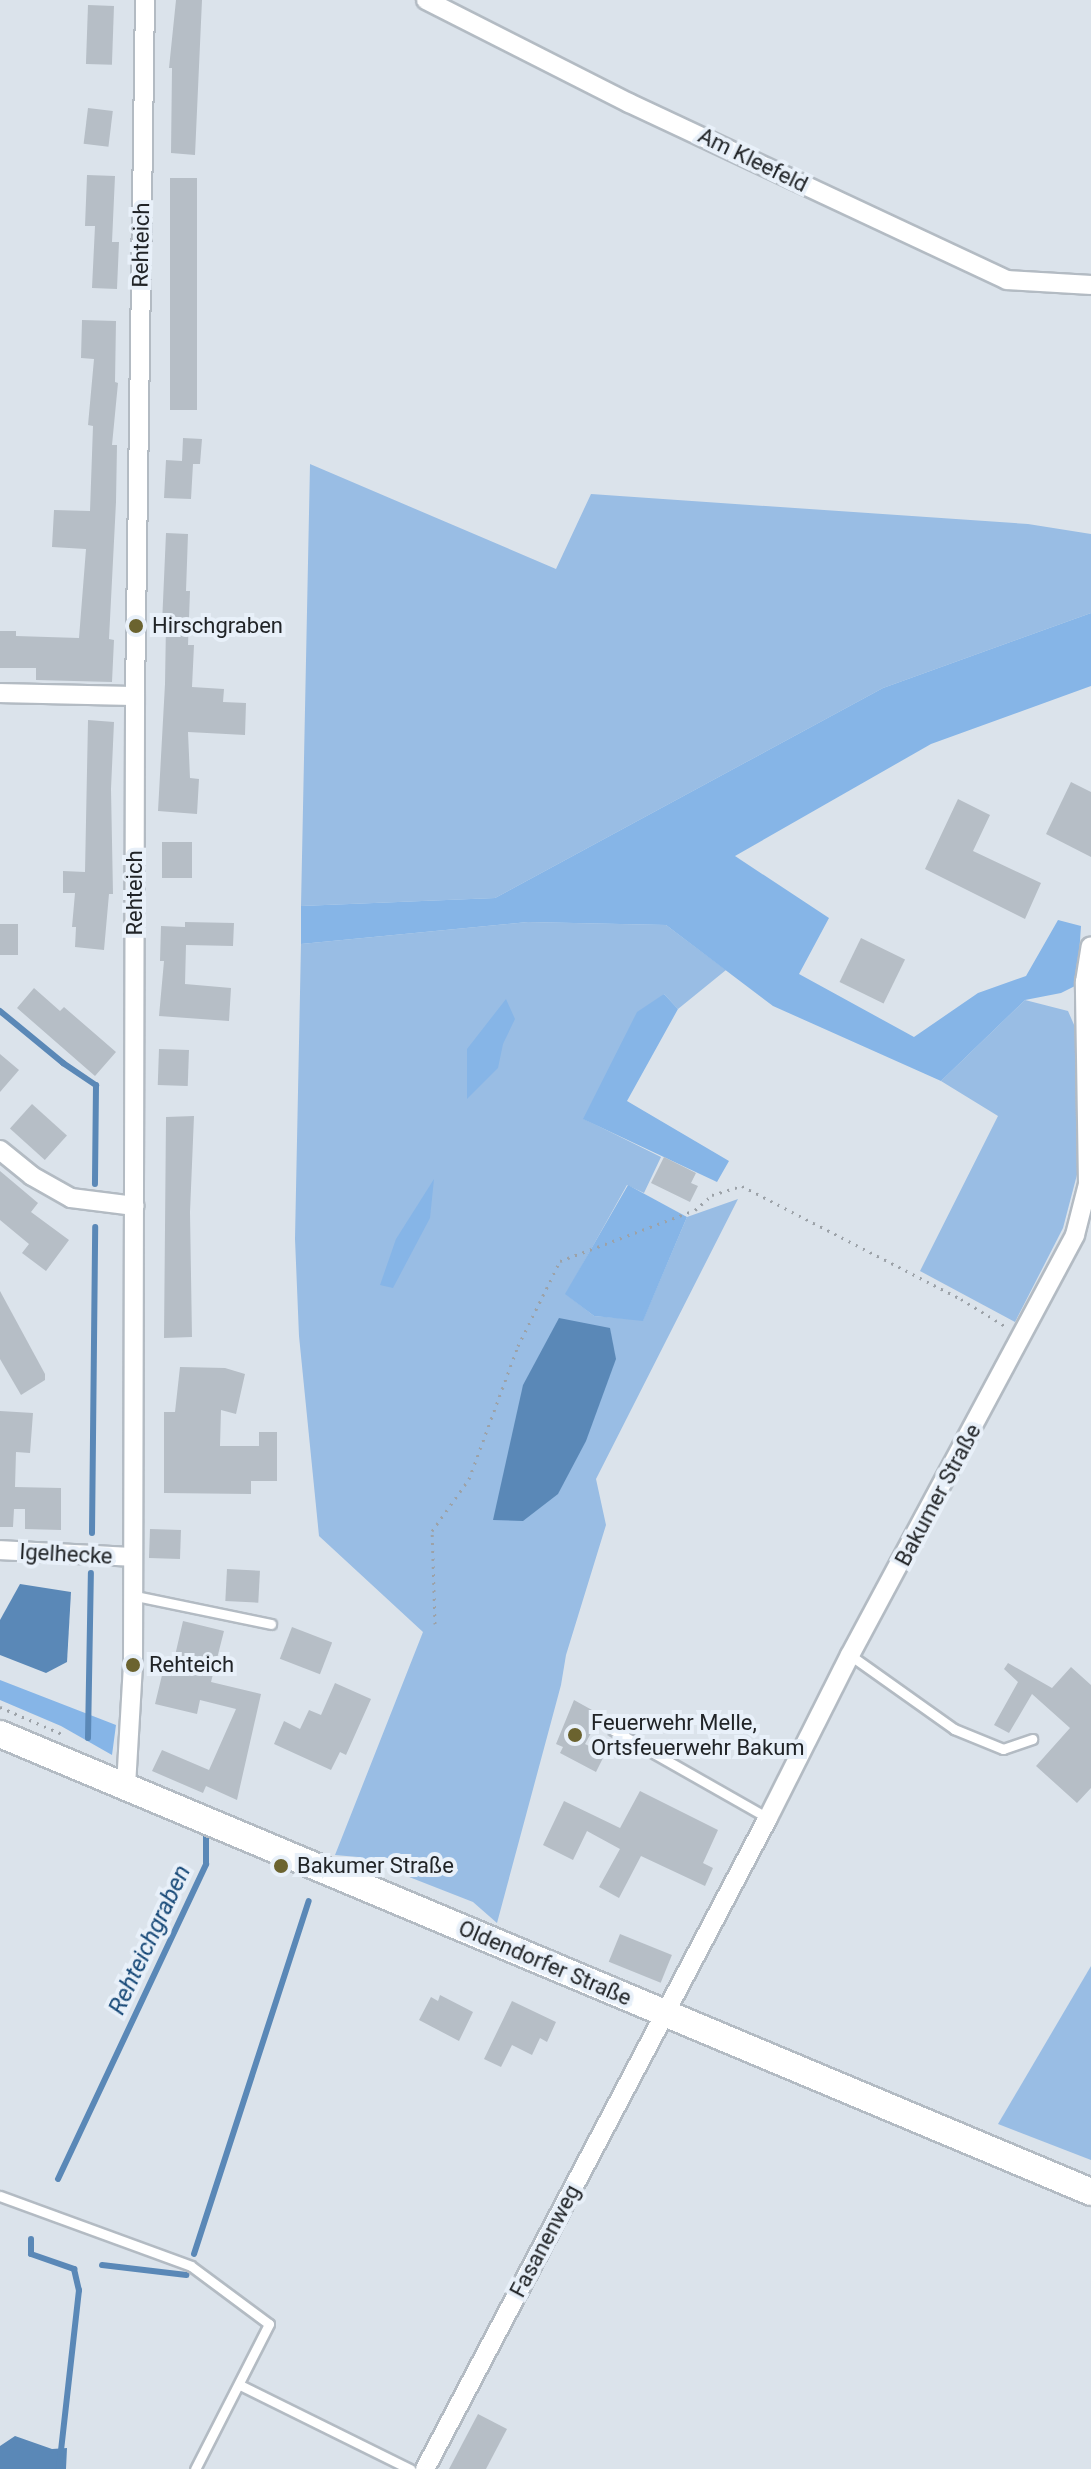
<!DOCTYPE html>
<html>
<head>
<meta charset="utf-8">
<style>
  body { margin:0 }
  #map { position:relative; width:1091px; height:2469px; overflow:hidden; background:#dbe3eb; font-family:Roboto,sans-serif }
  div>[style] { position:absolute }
  .green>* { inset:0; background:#99bde4 }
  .forest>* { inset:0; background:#86b5e7 }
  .water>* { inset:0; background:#5a88b7 }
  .stream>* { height:6px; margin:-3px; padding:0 3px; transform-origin:3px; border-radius:3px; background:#5a88b7 }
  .building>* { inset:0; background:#b6bec6; transform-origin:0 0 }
  .path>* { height:3px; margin-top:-1.5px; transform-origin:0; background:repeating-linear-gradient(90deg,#9ca2a8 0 2px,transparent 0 8px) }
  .roads { filter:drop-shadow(2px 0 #b3bbc3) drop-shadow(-2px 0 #b3bbc3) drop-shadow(0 2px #b3bbc3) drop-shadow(0 -2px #b3bbc3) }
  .lane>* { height:9px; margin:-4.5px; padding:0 4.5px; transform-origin:4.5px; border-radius:4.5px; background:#fff }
  .street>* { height:18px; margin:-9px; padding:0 9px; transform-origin:9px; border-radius:9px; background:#fff }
  .secondary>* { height:26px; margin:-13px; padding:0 13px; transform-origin:13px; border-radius:13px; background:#fff }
  .dots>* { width:22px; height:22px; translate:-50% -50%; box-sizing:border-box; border:4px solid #e8f0f9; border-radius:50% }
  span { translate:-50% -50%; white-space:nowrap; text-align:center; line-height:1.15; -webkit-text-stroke:8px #e8f0f9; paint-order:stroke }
  .street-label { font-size:22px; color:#212427 }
  .poi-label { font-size:22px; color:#212427 }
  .left { translate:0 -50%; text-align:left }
  .water-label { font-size:24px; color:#174978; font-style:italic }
</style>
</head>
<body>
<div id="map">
  <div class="green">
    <div style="clip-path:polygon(310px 464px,556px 569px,591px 494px,1028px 524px,1091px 534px,1091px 613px,883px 688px,495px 898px,301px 906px)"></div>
    <div style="clip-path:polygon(528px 922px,666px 925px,726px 970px,678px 1009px,664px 994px,584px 1119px,661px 1157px,644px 1193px,627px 1185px,566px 1294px,594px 1316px,643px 1320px,687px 1217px,738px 1199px,596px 1479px,606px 1525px,566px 1655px,561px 1685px,497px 1923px,473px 1902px,358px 1857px,335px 1855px,423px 1632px,319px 1536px,299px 1336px,295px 1239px,301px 944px)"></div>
    <div style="clip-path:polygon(1025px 1000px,1068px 1011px,1075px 1027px,1079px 1167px,1063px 1228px,1015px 1322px,920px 1271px,998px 1116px,941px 1081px)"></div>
    <div style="clip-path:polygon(1091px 1966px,1091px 2160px,998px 2124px)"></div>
  </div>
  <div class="forest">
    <div style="clip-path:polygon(1091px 613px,1091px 686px,931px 744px,735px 856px,829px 918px,799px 974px,914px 1037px,978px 993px,1026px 976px,1058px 920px,1081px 926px,1077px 985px,1061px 993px,1025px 1000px,941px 1081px,773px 1006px,666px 925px,528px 922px,301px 944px,301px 906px,495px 898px,883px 688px)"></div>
    <div style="clip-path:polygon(664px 994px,678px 1009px,627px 1101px,729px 1161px,717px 1182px,583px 1119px,637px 1012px)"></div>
    <div style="clip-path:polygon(506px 999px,515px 1019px,503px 1044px,498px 1068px,467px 1099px,467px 1049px)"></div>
    <div style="clip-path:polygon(434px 1179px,430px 1218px,393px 1288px,380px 1285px,396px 1239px)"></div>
    <div style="clip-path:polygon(628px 1185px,687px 1217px,643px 1321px,594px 1316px,565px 1294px)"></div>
    <div style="clip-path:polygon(0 1680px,116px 1725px,112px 1755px,61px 1726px,0 1700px)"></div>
  </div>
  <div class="water">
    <div style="clip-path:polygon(559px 1318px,610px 1328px,616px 1359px,586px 1441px,558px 1494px,523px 1521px,493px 1520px,523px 1385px)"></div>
    <div style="clip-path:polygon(20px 1584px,71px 1592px,67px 1662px,46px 1673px,0 1655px,0 1620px)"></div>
    <div style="clip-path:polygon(15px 2436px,52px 2449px,67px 2448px,66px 2469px,0 2469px,0 2446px)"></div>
  </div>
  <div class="stream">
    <div style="left:0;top:1011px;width:82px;rotate:39.5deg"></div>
    <div style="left:63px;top:1063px;width:40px;rotate:34deg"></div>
    <div style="left:96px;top:1085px;width:99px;rotate:90.6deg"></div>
    <div style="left:92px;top:1533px;width:306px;rotate:-89.4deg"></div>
    <div style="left:88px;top:1738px;width:165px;rotate:-89deg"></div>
    <div style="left:58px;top:2179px;width:348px;rotate:-64.8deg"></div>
    <div style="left:206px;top:1864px;width:33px;rotate:-90deg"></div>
    <div style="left:31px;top:2239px;width:15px;rotate:90deg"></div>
    <div style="left:31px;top:2254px;width:46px;rotate:19.2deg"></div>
    <div style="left:74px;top:2269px;width:22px;rotate:77deg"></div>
    <div style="left:79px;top:2290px;width:180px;rotate:96.4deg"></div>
    <div style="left:194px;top:2254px;width:371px;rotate:-72deg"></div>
    <div style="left:102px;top:2265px;width:85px;rotate:6.8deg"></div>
  </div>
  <div class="building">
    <div style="clip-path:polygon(176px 0,202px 0,195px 155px,171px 153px,172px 68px,169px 68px)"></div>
    <div style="left:88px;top:5px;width:26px;height:59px;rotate:2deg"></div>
    <div style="left:88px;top:108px;width:25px;height:36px;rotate:7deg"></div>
    <div style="clip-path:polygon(87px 175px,115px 176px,112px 242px,119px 242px,117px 289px,92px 288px,95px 226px,85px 226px)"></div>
    <div style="left:170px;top:178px;width:27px;height:232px"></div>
    <div style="clip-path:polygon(82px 320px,116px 321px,115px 382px,118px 383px,112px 445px,117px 445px,116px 502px,109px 639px,114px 640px,112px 682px,36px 680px,36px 668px,0 668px,0 631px,16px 631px,16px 636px,79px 638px,86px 549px,52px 547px,54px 510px,90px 511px,93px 426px,88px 425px,94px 359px,81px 358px)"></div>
    <div style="clip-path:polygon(183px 438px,202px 439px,200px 464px,193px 464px,191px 499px,164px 498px,166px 460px,182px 461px)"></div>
    <div style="clip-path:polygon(166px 533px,188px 534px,186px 591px,190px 591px,188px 645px,194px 645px,192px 687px,224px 689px,223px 702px,246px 703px,245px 735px,188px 732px,190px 778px,199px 779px,197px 814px,158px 811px,165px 684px,166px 624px,162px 624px)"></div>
    <div style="clip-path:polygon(88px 720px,114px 722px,111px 789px,113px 894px,109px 894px,104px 950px,75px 947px,76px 927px,72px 927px,75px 893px,63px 893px,63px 871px,85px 872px)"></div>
    <div style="clip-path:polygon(1071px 782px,1091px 792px,1091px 857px,1046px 834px)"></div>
    <div style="clip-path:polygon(958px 799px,990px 815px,973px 851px,1041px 883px,1025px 919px,925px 869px)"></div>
    <div style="left:162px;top:842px;width:30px;height:36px"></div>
    <div style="clip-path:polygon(185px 922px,234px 923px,233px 946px,186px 945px,185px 984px,231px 988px,229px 1021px,159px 1016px,164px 961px,160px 961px,161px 926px,185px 927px)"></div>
    <div style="left:0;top:924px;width:18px;height:31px"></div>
    <div style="left:861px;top:938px;width:49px;height:49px;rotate:26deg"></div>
    <div style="clip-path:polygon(34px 988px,60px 1011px,64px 1007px,116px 1052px,95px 1076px,17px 1008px)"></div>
    <div style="left:159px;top:1049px;width:30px;height:36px;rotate:2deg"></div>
    <div style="clip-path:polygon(0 1054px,19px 1070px,0 1092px)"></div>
    <div style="left:32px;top:1104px;width:47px;height:33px;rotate:42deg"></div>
    <div style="clip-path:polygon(194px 1116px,190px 1212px,192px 1337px,164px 1338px,166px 1117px)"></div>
    <div style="clip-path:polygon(664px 1157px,696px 1173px,691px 1183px,698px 1186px,690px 1202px,651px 1183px)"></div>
    <div style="clip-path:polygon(0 1171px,38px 1203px,31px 1212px,69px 1240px,46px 1271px,22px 1253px,29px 1244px,0 1220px)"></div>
    <div style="clip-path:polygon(0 1291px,45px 1374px,45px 1380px,21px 1395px,0 1359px)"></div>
    <div style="clip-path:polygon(180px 1367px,225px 1368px,245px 1374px,236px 1414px,221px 1410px,220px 1446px,259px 1446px,259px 1432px,277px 1432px,277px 1481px,251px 1481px,251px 1494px,164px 1493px,164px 1412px,175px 1412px)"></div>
    <div style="clip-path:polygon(0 1411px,33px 1413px,30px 1453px,16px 1452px,15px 1487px,61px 1488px,61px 1530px,25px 1529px,25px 1509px,14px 1509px,13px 1527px,0 1527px)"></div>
    <div style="left:150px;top:1529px;width:31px;height:29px;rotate:2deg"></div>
    <div style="left:227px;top:1569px;width:33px;height:32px;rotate:3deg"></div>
    <div style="clip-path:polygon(183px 1621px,224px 1631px,211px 1682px,261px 1694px,237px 1800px,206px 1786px,203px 1793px,152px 1771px,162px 1750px,209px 1770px,236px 1709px,200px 1700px,197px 1714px,155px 1704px,163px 1671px,171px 1673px)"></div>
    <div style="left:292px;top:1627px;width:43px;height:34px;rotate:21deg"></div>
    <div style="clip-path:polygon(1008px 1663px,1052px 1688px,1071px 1667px,1091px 1685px,1091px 1788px,1077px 1803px,1036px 1766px,1070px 1728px,1032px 1694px,1009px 1733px,994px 1725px,1018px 1682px,1004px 1669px)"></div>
    <div style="clip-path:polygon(335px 1683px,371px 1699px,346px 1755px,340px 1752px,331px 1770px,274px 1744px,284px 1721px,300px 1729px,309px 1710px,321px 1715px)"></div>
    <div style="clip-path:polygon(574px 1700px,601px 1715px,585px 1744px,605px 1754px,596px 1772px,560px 1753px,563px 1747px,556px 1744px)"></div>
    <div style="clip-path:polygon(640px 1791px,718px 1830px,703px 1863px,713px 1868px,705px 1886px,641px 1856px,619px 1898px,599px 1887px,620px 1849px,587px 1831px,573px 1860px,543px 1845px,564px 1801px,620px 1828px)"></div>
    <div style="left:620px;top:1934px;width:56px;height:30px;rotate:22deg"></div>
    <div style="clip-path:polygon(440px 1995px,473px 2012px,459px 2041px,419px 2020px,431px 1997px,438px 2001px)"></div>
    <div style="clip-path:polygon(512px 2001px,556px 2022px,547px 2042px,540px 2038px,532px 2055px,512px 2045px,501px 2067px,484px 2059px)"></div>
    <div style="clip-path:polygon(478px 2414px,507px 2429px,486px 2469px,449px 2469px)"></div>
  </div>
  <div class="path">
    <div style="left:435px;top:1624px;width:93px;rotate:-91.8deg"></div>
    <div style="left:432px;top:1531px;width:64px;rotate:-54.6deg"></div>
    <div style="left:469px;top:1479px;width:142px;rotate:-69.8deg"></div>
    <div style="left:518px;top:1346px;width:95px;rotate:-63.7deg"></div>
    <div style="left:560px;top:1261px;width:144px;rotate:-20.7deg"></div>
    <div style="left:695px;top:1210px;width:23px;rotate:-41deg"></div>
    <div style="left:712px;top:1195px;width:31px;rotate:-17deg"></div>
    <div style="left:742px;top:1186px;width:246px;rotate:27.3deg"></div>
    <div style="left:961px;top:1299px;width:52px;rotate:31.5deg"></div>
    <div style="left:0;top:1707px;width:68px;rotate:23.5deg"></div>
  </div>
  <div class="roads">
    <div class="lane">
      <div style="left:131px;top:1595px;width:143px;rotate:11.7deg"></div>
      <div style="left:850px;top:1655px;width:128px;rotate:35.4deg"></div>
      <div style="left:954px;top:1729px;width:53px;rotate:22.2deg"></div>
      <div style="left:1003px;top:1749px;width:31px;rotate:-19deg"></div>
      <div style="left:613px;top:1730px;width:178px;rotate:29.6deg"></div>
      <div style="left:0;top:2196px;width:203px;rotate:20.1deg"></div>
      <div style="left:191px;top:2266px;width:97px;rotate:36.6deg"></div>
      <div style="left:269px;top:2324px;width:163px;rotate:117deg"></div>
      <div style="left:240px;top:2385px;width:190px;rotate:26.3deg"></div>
    </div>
    <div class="street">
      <div style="left:426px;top:0;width:228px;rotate:26.9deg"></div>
      <div style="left:629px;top:103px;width:417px;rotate:25.1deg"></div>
      <div style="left:1007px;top:280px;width:84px;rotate:3.4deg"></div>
      <div style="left:0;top:693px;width:135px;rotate:1.3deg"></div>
      <div style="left:0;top:1150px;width:41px;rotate:39.1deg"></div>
      <div style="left:32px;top:1176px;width:45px;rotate:29.4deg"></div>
      <div style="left:71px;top:1198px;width:64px;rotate:7.2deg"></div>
      <div style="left:0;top:1550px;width:132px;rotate:3deg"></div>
      <div style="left:126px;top:1786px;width:121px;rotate:-86.7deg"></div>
      <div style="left:133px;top:1665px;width:969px;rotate:-89.88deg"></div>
      <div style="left:135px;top:696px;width:696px;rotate:-89.18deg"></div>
      <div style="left:425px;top:2469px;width:736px;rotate:-62.22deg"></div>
      <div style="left:768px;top:1818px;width:182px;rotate:-63.3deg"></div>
      <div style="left:850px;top:1655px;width:476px;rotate:-61.8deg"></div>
      <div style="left:1075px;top:1235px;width:53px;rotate:-75.7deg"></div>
      <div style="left:1088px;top:1184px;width:202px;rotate:-90.9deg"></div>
      <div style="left:1085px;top:982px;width:36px;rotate:-81deg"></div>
    </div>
    <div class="secondary">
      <div style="left:0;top:1734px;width:1183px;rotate:22.77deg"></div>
    </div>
  </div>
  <div class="dots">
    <div style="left:136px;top:626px;background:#6b632f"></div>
    <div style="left:133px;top:1665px;background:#6b632f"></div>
    <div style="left:575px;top:1735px;background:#6b632f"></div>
    <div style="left:281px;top:1866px;background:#6b632f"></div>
  </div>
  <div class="street-label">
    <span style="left:753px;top:160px;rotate:26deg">Am Kleefeld</span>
    <span style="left:141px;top:245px;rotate:-89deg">Rehteich</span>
    <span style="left:135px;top:893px;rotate:-90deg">Rehteich</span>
    <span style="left:938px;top:1495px;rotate:-62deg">Bakumer Straße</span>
    <span style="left:66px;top:1554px;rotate:3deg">Igelhecke</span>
    <span style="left:545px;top:1963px;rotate:23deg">Oldendorfer Straße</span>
    <span style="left:545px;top:2241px;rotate:-62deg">Fasanenweg</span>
  </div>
  <div class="poi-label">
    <span class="left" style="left:152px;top:626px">Hirschgraben</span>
    <span class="left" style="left:149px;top:1665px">Rehteich</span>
    <span class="left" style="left:591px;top:1735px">Feuerwehr Melle,<br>Ortsfeuerwehr Bakum</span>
    <span class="left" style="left:297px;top:1866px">Bakumer Straße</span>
  </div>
  <div class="water-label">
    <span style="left:150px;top:1940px;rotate:-65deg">Rehteichgraben</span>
  </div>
</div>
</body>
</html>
